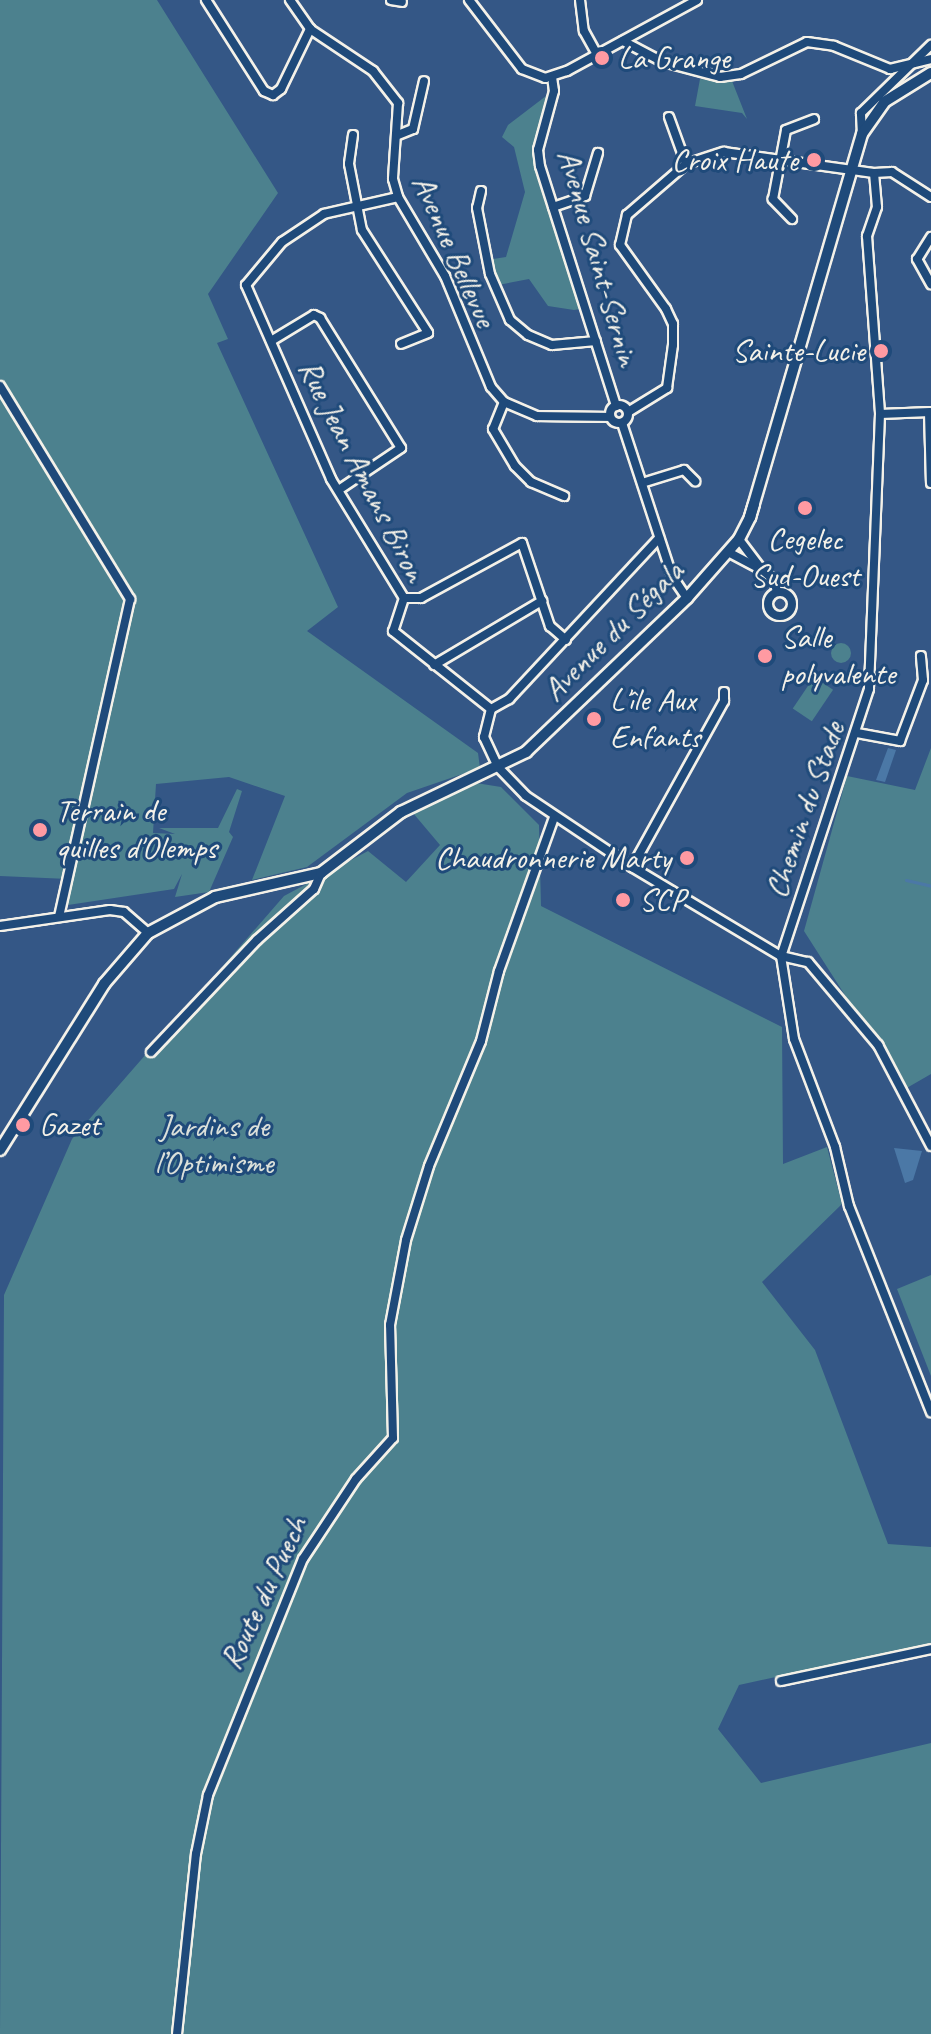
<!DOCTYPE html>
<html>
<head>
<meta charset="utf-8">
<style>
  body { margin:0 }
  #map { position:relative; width:931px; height:2034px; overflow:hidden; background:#345786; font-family:Caveat,sans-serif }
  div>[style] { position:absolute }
  .green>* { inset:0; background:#4c818e; transform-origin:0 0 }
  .round { border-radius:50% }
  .water>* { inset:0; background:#4b78a6 }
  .stream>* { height:3px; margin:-1.5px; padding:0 1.5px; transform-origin:1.5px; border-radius:1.5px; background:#4b78a6 }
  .roads { filter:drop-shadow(2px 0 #f4f1e8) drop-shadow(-2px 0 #f4f1e8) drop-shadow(0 2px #f4f1e8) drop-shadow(0 -2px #f4f1e8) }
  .minor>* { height:8px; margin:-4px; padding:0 4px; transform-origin:4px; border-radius:4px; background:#1f4a7a }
  .minor>.ring { margin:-4px; padding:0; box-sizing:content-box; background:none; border:8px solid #1f4a7a; border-radius:50% }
  .tertiary>* { height:10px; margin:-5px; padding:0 5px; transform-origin:5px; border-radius:5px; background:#1f4a7a }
  .dots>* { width:22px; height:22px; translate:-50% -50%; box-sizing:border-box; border:4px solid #1f4a7a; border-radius:50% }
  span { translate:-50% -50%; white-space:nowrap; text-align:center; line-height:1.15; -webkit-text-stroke:6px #1f4a7a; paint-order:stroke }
  .poi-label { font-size:32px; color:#f4f1e8 }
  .left { translate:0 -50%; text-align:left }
  .right { translate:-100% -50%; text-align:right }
  .street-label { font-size:32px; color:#f4f1e8 }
  .park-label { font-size:32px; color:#dbe0da }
</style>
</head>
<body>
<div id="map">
  <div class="green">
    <div style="clip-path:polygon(0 0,157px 0,278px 193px,208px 294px,228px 339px,217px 343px,338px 607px,307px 631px,478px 753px,480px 768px,407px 793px,307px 867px,252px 880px,285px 796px,229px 777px,156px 784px,153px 833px,175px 834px,159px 828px,218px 828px,237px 789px,242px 791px,229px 832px,233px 837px,209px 892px,175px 897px,182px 874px,174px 889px,68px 905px,68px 879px,0 876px)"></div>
    <div style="clip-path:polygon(700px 79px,732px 81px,747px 119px,742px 113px,695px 106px)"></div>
    <div style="clip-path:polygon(546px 96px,533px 148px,536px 174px,580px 309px,574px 310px,548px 306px,529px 279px,498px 285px,493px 259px,506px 257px,525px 192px,514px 147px,502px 137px,508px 125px)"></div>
    <div class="round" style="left:831px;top:643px;width:20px;height:20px"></div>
    <div style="left:814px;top:677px;width:23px;height:38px;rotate:34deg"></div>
    <div style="clip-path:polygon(931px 748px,931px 1074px,905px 1089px,804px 931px,847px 776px,915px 790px)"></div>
    <div style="clip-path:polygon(476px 783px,501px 787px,539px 825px,541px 906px,782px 1027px,783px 1164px,827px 1147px,842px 1204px,762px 1282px,815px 1350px,888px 1544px,931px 1547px,931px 1643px,739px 1685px,718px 1729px,761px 1783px,931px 1743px,931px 2034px,0 2034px,4px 1295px,72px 1139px,284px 896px,368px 851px,406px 882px,440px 845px,413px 813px)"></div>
    <div style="clip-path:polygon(931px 1275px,931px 1376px,897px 1289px)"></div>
  </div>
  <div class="water">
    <div style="clip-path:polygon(888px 748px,896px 750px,885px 782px,876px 780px)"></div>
    <div style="clip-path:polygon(894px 1148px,922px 1151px,913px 1180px,905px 1183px)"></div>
  </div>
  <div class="stream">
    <div style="left:906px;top:880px;width:26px;rotate:13deg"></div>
  </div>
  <div class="roads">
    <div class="minor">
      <div style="left:206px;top:0;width:108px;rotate:57.5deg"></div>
      <div style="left:264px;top:91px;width:10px;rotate:24deg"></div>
      <div style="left:273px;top:95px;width:10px;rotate:-37deg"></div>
      <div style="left:281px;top:89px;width:67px;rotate:-64.2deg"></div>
      <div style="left:290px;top:0;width:35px;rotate:55deg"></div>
      <div style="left:310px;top:29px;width:76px;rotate:33.7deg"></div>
      <div style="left:373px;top:71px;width:41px;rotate:52deg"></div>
      <div style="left:398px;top:103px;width:76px;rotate:93.8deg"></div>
      <div style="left:393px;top:179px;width:19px;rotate:74deg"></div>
      <div style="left:398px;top:197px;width:92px;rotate:59.3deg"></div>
      <div style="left:445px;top:276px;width:120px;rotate:67.5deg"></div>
      <div style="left:491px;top:387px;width:20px;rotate:49deg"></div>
      <div style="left:504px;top:402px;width:36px;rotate:23deg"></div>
      <div style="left:537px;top:416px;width:73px;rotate:0.8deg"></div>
      <div style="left:391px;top:0;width:11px;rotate:10deg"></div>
      <div style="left:469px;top:0;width:87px;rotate:52.5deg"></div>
      <div style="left:522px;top:69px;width:25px;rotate:21deg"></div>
      <div style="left:545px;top:78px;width:23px;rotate:-18deg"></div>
      <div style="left:567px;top:71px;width:148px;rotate:-28.6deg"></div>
      <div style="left:580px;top:0;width:31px;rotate:83deg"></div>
      <div style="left:584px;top:31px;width:25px;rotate:61deg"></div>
      <div style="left:623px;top:41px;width:45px;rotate:27.7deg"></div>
      <div style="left:663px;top:62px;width:59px;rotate:14.7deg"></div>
      <div style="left:720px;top:77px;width:21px;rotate:-8deg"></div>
      <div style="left:741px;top:74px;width:73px;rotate:-25.9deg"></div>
      <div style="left:807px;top:42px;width:27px;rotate:8deg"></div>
      <div style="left:834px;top:46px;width:61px;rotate:22.3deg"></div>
      <div style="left:890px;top:69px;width:42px;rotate:-13.7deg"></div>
      <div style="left:552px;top:77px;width:14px;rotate:82deg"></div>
      <div style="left:554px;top:91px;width:61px;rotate:105.2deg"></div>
      <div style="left:538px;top:150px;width:16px;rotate:83deg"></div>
      <div style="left:540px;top:166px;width:252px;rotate:72.4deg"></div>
      <div style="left:669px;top:117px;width:50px;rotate:70.1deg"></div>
      <div style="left:862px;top:134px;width:21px;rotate:-93deg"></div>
      <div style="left:861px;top:113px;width:98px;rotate:-44.2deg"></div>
      <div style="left:353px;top:135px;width:29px;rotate:98deg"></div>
      <div style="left:349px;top:164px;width:67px;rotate:78.9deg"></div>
      <div style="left:362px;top:230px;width:122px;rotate:57.3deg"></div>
      <div style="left:428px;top:333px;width:29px;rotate:158deg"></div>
      <div style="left:398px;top:135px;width:16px;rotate:-22deg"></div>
      <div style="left:413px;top:129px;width:49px;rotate:-77.1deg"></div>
      <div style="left:874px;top:173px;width:18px;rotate:-3deg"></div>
      <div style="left:892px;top:172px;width:46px;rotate:32.7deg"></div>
      <div style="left:481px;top:191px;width:17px;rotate:103deg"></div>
      <div style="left:477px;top:208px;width:67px;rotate:78.9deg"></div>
      <div style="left:490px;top:274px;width:50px;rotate:66.5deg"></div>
      <div style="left:510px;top:320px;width:23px;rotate:40deg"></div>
      <div style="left:528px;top:335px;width:26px;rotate:23deg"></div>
      <div style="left:552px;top:345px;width:44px;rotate:-5.2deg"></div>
      <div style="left:398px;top:197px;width:76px;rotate:167.1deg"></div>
      <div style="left:324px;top:214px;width:50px;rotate:146.3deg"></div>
      <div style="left:282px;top:242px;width:56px;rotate:129.9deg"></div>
      <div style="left:246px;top:285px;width:212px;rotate:66.3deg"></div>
      <div style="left:331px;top:479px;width:140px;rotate:58.5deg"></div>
      <div style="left:404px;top:598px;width:35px;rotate:108deg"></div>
      <div style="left:393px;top:631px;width:125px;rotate:38.5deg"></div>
      <div style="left:491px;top:709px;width:29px;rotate:104deg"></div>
      <div style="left:484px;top:737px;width:33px;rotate:65deg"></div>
      <div style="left:498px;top:767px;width:40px;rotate:46deg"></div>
      <div style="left:526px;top:796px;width:128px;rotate:33.8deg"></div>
      <div style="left:632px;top:867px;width:174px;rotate:30.9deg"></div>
      <div style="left:781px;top:956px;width:28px;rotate:13deg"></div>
      <div style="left:808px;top:962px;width:109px;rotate:49.9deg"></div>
      <div style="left:878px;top:1045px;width:114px;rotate:62.3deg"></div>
      <div style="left:553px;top:207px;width:34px;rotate:-19deg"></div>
      <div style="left:585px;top:196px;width:45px;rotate:-73.2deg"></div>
      <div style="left:792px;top:219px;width:28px;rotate:-134deg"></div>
      <div style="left:773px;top:199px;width:70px;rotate:-79.3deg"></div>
      <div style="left:786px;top:130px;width:30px;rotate:-21deg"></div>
      <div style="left:931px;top:237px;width:26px;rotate:122deg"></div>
      <div style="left:917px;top:259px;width:29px;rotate:61deg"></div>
      <div style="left:271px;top:341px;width:50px;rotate:-31.2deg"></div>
      <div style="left:314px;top:315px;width:7px;rotate:27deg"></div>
      <div style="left:320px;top:318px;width:153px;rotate:58.1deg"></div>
      <div style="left:401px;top:448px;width:73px;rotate:146.1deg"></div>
      <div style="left:0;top:386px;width:250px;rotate:58.6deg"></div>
      <div style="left:130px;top:599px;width:325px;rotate:102.6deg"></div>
      <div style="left:504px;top:402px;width:29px;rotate:112deg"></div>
      <div style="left:493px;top:429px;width:43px;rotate:59.3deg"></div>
      <div style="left:515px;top:466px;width:23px;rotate:45deg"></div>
      <div style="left:531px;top:482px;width:36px;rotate:23deg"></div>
      <div class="ring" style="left:610px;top:405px;width:10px;height:10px"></div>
      <div style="left:628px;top:412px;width:46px;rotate:-31.6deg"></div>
      <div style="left:667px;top:388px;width:43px;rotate:-82.1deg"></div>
      <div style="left:673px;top:345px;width:21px;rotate:-90deg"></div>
      <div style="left:673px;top:324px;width:17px;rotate:-115deg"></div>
      <div style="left:666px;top:309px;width:79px;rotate:-125.7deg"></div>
      <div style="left:620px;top:245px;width:31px;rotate:-77deg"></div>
      <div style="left:627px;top:215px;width:78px;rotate:-40.8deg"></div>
      <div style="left:686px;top:164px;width:40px;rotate:-18deg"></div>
      <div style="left:724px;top:152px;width:151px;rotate:8deg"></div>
      <div style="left:874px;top:173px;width:34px;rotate:85deg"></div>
      <div style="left:877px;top:207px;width:31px;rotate:109deg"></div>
      <div style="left:867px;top:236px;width:178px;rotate:85.8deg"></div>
      <div style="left:880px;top:414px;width:275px;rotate:92.3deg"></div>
      <div style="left:869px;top:689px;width:281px;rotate:108.2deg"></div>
      <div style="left:781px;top:956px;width:84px;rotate:81.1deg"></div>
      <div style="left:794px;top:1039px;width:116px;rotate:69.2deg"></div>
      <div style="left:835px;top:1147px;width:61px;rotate:76.7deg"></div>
      <div style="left:849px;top:1206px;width:222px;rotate:68.3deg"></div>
      <div style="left:929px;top:413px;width:70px;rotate:88.4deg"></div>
      <div style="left:880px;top:414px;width:50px;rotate:-2.3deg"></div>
      <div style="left:622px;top:423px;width:161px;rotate:71.9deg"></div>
      <div style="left:672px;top:576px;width:27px;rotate:56deg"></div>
      <div style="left:642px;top:483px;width:44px;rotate:-17.2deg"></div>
      <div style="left:684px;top:470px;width:16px;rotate:45deg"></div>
      <div style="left:728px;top:552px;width:38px;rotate:28deg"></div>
      <div style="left:762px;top:570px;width:39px;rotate:-127deg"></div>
      <div style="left:762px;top:570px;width:16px;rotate:40deg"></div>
      <div style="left:774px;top:580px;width:12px;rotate:76deg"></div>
      <div class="ring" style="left:768px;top:592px;width:16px;height:16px"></div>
      <div style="left:404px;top:598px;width:17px"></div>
      <div style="left:421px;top:598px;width:115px;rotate:-28.6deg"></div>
      <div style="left:522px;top:543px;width:88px;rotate:71.4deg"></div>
      <div style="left:550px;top:626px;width:21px;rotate:41deg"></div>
      <div style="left:434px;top:665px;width:126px;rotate:-30.7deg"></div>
      <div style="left:491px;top:709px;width:21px;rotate:-29deg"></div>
      <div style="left:509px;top:699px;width:220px;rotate:-47deg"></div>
      <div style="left:857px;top:733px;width:44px;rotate:10.5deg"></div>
      <div style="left:900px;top:741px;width:65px;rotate:-69.3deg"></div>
      <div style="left:923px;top:680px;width:24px;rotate:-95deg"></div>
      <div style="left:632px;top:867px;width:190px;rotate:-61deg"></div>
      <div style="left:724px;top:701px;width:9px;rotate:-90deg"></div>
      <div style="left:0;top:926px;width:111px;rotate:-8.3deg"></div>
      <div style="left:110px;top:910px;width:14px;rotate:8deg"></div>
      <div style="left:124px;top:912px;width:32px;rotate:41deg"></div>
      <div style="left:151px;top:1052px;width:154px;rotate:-46.6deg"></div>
      <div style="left:257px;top:940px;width:76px;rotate:-41.8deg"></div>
      <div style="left:314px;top:889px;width:17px;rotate:-66deg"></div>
      <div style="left:781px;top:1681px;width:153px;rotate:-12deg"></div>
      <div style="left:177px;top:2034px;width:181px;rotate:-84deg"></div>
      <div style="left:196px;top:1854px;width:60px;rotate:-78.5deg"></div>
      <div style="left:208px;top:1795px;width:254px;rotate:-68.1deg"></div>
      <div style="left:303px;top:1559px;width:96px;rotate:-56.5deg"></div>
      <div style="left:356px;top:1479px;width:55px;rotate:-47.9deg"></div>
      <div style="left:393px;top:1438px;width:113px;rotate:-91.5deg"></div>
      <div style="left:390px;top:1325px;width:86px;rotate:-79.3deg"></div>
      <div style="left:406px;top:1240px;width:77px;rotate:-72.7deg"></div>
      <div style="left:429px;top:1166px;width:135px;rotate:-67.4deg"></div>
      <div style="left:481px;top:1041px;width:72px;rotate:-75.6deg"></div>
      <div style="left:499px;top:971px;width:164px;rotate:-70.3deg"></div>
    </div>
    <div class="tertiary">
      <div style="left:754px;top:504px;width:14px;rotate:107deg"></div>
      <div style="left:750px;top:517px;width:399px;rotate:-73.7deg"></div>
      <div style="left:862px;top:134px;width:39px;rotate:-55deg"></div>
      <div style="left:884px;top:102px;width:55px;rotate:-31.7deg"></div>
      <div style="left:0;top:1150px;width:196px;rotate:-57.9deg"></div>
      <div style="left:104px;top:984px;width:67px;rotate:-49.2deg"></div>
      <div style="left:148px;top:933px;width:76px;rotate:-28.2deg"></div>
      <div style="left:215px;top:897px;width:109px;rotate:-12.8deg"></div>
      <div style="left:321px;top:873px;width:101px;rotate:-37.3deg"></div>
      <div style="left:401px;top:812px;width:139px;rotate:-25.6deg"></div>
      <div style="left:526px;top:752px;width:223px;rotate:-43.7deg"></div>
      <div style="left:687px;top:598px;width:79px;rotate:-48.6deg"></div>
      <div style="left:739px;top:539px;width:25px;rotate:-63deg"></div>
    </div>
  </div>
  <div class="dots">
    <div style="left:602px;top:58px;background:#ff9aa2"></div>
    <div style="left:814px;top:160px;background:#ff9aa2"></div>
    <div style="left:881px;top:351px;background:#ff9aa2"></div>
    <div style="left:805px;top:508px;background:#ff9aa2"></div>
    <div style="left:765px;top:656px;background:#ff9aa2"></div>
    <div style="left:594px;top:719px;background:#ff9aa2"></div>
    <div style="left:40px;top:830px;background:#ff9aa2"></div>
    <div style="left:687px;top:858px;background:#ff9aa2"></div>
    <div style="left:623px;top:900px;background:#ff9aa2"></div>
    <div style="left:23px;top:1125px;background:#ff9aa2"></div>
  </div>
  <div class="poi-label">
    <span class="left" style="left:618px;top:58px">La Grange</span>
    <span class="right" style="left:798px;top:160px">Croix Haute</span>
    <span class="right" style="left:865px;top:351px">Sainte-Lucie</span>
    <span style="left:805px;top:558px">Cegelec<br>Sud-Ouest</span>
    <span class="left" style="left:781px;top:656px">Salle<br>polyvalente</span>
    <span class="left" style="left:610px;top:719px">L'île Aux<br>Enfants</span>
    <span class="left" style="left:56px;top:830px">Terrain de<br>quilles d'Olemps</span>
    <span class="right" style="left:671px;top:858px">Chaudronnerie Marty</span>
    <span class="left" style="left:639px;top:900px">SCP</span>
    <span class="left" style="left:39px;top:1125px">Gazet</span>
  </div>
  <div class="street-label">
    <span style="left:454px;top:251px;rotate:66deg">Avenue Bellevue</span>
    <span style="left:598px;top:258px;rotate:74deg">Avenue Saint-Sernin</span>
    <span style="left:362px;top:471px;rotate:63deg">Rue Jean Amans Biron</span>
    <span style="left:613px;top:631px;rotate:-45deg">Avenue du Ségala</span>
    <span style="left:805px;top:810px;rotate:-71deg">Chemin du Stade</span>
    <span style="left:264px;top:1593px;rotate:-65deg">Route du Puech</span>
  </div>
  <div class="park-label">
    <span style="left:214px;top:1145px">Jardins de<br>l’Optimisme</span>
  </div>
</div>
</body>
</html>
